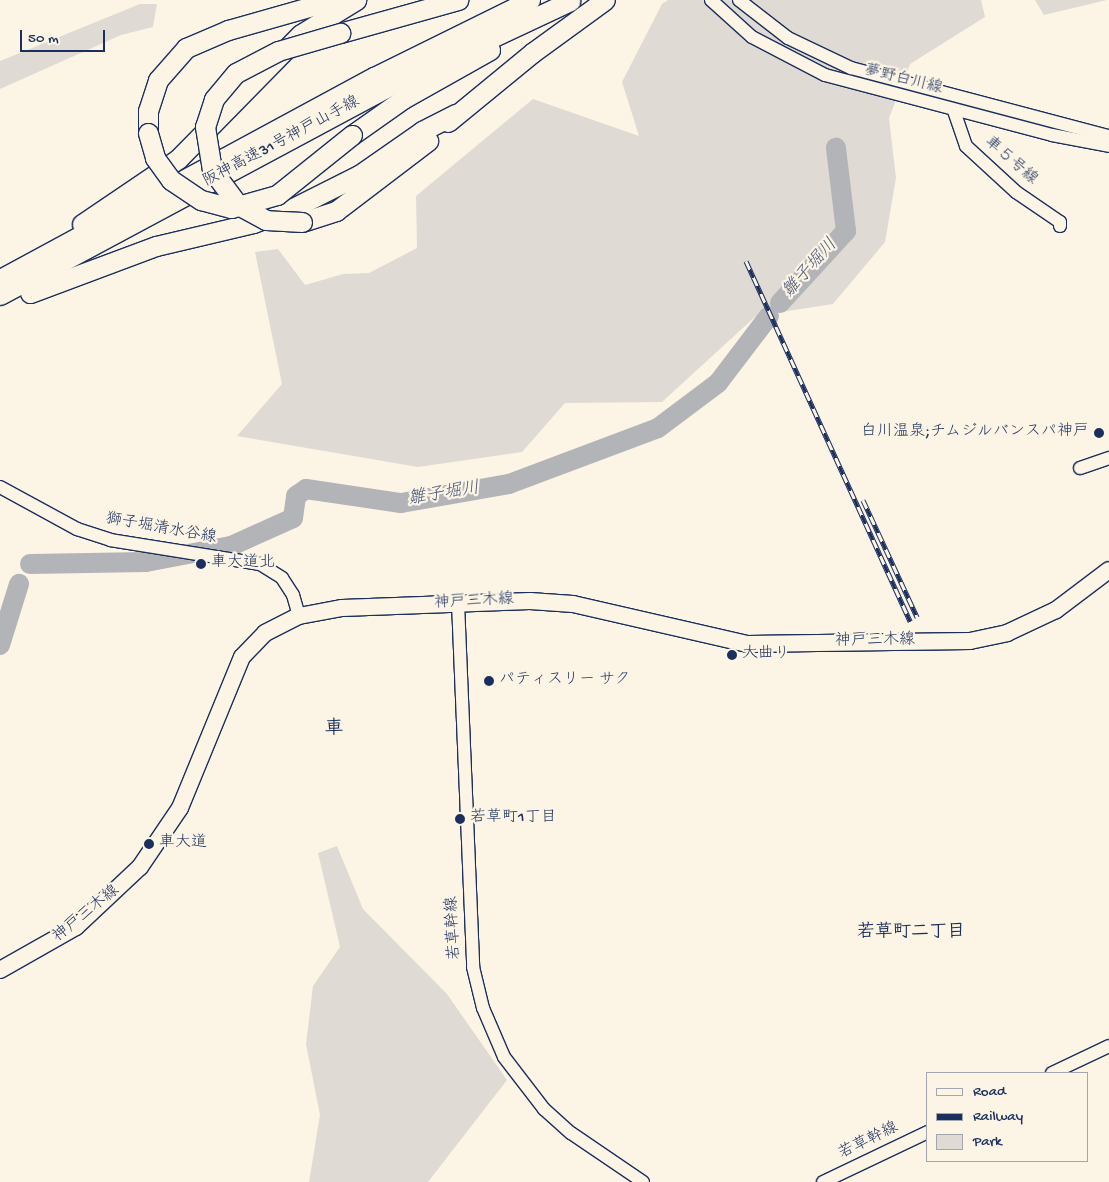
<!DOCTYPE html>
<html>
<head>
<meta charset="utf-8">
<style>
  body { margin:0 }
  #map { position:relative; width:1109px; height:1182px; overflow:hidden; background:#fcf5e5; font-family:"Gochi Hand","Klee One",sans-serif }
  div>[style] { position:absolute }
  .green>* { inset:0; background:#dfdbd4 }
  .river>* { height:20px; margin:-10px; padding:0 10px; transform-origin:10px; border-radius:10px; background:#b2b4b8 }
  .roads { filter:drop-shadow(1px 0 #1b2f5e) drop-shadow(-1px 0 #1b2f5e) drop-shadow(0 1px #1b2f5e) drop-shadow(0 -1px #1b2f5e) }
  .minor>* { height:12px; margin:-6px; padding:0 6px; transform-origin:6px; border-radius:6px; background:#fcf5e5 }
  .major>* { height:16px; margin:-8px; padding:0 8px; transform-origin:8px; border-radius:8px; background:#fcf5e5 }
  .highway>* { height:19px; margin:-9.5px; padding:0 9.5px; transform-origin:9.5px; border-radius:9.5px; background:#fcf5e5 }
  .rail>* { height:5px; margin-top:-2.5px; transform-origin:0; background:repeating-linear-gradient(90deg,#fcf5e5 0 9px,#1b2f5e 0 18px); box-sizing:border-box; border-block:1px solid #1b2f5e }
  .bridges { filter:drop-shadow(1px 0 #1b2f5e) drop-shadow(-1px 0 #1b2f5e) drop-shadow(0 1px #1b2f5e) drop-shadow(0 -1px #1b2f5e) }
  .highway-bridge>* { height:19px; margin:-9.5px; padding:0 9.5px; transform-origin:9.5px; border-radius:9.5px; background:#fcf5e5 }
  .dots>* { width:14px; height:14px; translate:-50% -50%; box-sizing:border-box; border:2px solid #fcf5e5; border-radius:50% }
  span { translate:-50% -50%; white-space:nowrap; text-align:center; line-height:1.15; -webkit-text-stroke:4.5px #fcf5e5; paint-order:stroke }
  .street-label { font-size:16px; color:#1b2f5e }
  .poi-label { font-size:16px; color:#1b2f5e }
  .right { translate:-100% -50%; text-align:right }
  .left { translate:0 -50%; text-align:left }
  .water-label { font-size:18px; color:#485779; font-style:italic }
  .neighbourhood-label { font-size:18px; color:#1b2f5e; font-weight:700 }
  .quarter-label { font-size:19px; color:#1b2f5e; font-weight:700 }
  .legend { position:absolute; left:926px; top:1072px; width:162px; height:90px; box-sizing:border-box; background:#fcf5e5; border:1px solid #a2a6af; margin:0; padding:6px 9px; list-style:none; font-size:15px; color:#1b2f5e }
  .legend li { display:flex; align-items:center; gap:10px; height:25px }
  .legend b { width:25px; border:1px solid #a2a6af }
  .scale { position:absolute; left:20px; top:30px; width:85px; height:22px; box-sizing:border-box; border:2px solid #1b2f5e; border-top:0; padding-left:6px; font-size:15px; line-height:18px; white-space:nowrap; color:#1b2f5e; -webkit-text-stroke:4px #fcf5e5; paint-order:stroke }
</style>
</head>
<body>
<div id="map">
  <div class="green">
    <div style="clip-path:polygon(668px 0,981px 0,985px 17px,910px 64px,889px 118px,896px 178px,885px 242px,833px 304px,756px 316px,662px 402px,565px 403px,522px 452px,418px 467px,237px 436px,282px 384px,255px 252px,278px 249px,305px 285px,343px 274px,369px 273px,417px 248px,416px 196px,533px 99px,639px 136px,622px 82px,662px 4px)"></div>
    <div style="clip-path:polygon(1035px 0,1107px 0,1044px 15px)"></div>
    <div style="clip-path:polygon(140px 4px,157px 4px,153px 27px,121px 35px,0 89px,0 61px)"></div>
    <div style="clip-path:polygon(337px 846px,363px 909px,447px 994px,507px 1080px,428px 1182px,309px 1182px,320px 1115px,306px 1044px,313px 986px,340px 947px,318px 853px)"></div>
  </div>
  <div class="river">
    <div style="left:780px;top:303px;width:98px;rotate:-47.5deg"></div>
    <div style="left:846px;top:231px;width:84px;rotate:-96.9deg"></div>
    <div style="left:30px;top:564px;width:116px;rotate:-1deg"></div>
    <div style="left:146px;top:562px;width:86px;rotate:-10.7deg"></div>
    <div style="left:231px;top:546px;width:68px;rotate:-24.3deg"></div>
    <div style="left:293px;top:518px;width:22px;rotate:-82deg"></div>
    <div style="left:296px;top:496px;width:12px;rotate:-35deg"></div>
    <div style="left:306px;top:489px;width:96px;rotate:8.4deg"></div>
    <div style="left:401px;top:503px;width:110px;rotate:-10deg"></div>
    <div style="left:509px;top:484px;width:159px;rotate:-20.6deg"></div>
    <div style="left:658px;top:428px;width:75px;rotate:-36.9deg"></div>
    <div style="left:718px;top:383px;width:84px;rotate:-52.7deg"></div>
    <div style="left:0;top:645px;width:64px;rotate:-72.7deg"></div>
  </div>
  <div class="roads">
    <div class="minor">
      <div style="left:711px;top:0;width:55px;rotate:42.1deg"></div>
      <div style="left:752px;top:37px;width:82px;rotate:27.5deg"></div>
      <div style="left:825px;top:75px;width:235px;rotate:14.8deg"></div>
      <div style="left:1052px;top:135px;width:58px;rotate:10.9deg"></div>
      <div style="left:739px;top:0;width:62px;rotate:37.8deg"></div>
      <div style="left:788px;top:38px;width:70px;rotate:25.5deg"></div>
      <div style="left:851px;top:68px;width:267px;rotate:14.8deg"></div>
      <div style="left:954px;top:111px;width:37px;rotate:71deg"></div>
      <div style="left:966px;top:146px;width:68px;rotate:42.6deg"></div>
      <div style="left:1016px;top:192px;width:53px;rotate:34.3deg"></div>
      <div style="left:1060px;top:222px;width:4px;rotate:90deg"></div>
      <div style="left:1080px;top:468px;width:31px;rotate:-19deg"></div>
      <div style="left:0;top:487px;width:88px;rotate:28.6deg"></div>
      <div style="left:77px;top:529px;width:35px;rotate:18deg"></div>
      <div style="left:110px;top:540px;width:152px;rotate:9.1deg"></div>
      <div style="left:260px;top:564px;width:26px;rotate:32deg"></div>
      <div style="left:282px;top:578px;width:20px;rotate:57deg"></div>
      <div style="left:293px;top:595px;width:22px;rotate:74deg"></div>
      <div style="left:458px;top:603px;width:364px;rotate:87.6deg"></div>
      <div style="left:473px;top:967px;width:42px;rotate:76.3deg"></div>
      <div style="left:483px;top:1008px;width:53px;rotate:66.8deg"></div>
      <div style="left:504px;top:1057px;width:66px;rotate:52.4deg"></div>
      <div style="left:544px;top:1109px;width:36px;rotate:42deg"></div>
      <div style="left:571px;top:1133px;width:87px;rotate:34.2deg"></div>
      <div style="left:1052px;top:1073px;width:63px;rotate:-25.3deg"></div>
      <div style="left:823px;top:1182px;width:116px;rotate:-25.5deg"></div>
    </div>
    <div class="major">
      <div style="left:0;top:970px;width:87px;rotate:-29.5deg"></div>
      <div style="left:76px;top:927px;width:88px;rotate:-43.2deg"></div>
      <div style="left:140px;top:867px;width:71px;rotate:-55.9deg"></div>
      <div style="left:180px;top:808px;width:163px;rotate:-67.7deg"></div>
      <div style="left:242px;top:657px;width:33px;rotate:-46deg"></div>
      <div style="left:265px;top:633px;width:38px;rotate:-27deg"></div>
      <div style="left:299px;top:616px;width:44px;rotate:-10.5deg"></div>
      <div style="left:342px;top:608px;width:188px;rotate:-2.1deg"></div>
      <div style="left:530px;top:601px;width:43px;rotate:4deg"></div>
      <div style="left:573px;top:604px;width:180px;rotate:12.9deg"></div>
      <div style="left:748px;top:644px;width:222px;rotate:-0.8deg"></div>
      <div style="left:970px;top:641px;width:38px;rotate:-12deg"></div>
      <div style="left:1007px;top:633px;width:54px;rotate:-25.1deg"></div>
      <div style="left:1056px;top:610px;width:66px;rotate:-37deg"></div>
    </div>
    <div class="highway">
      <div style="left:340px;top:33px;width:123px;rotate:-15.6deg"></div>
      <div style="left:448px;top:122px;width:109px;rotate:-39.4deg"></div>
      <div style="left:532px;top:53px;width:90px;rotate:-36deg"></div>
      <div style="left:148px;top:133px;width:22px;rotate:-90deg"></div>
      <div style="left:148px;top:111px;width:33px;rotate:-72deg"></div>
      <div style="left:158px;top:80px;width:43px;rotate:-48.8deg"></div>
      <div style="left:186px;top:48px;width:46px;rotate:-23.2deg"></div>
      <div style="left:228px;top:30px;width:110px;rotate:-15.8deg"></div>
      <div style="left:352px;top:135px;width:62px;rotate:-35.2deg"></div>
      <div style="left:403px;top:99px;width:100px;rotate:-29.4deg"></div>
      <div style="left:302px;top:222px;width:36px;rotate:-18deg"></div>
      <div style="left:336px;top:211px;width:116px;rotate:-37.3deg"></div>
      <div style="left:82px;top:224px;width:116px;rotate:-34.1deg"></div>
      <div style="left:178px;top:159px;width:175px;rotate:-45.5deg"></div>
      <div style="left:301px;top:34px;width:65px;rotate:-31.7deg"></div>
      <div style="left:0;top:279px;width:425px;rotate:-28.4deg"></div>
      <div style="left:374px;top:77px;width:174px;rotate:-26.3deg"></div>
      <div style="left:30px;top:293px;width:134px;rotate:-20.5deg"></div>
      <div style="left:156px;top:246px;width:100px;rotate:-13.3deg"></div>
      <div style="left:253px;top:223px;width:43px;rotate:-20.6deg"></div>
      <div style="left:293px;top:208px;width:74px;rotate:-26.6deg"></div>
      <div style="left:359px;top:175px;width:77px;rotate:-34.9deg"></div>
      <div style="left:422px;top:131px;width:38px;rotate:-27deg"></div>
      <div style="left:0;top:295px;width:444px;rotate:-28.2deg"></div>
      <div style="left:391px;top:85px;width:198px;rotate:-25.1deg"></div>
    </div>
  </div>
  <div class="rail">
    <div style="left:746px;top:261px;width:396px;rotate:65.5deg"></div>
    <div style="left:863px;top:500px;width:129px;rotate:65.2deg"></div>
  </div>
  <div class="bridges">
    <div class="highway-bridge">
      <div style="left:148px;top:133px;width:26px;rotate:74deg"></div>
      <div style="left:155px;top:158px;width:27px;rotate:54deg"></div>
      <div style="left:171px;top:180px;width:36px;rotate:34deg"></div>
      <div style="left:201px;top:200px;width:31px;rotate:15deg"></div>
      <div style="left:231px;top:208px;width:48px;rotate:-15.8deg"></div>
      <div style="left:277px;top:195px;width:96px;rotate:-38.7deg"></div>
      <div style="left:302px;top:222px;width:36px;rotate:-177deg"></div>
      <div style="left:266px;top:220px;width:32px;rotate:-152deg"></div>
      <div style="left:238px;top:205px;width:44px;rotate:-126.6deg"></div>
      <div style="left:212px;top:170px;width:44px;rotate:-99.2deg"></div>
      <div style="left:205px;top:127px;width:29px;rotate:-72deg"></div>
      <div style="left:214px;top:99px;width:34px;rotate:-50deg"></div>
      <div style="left:236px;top:73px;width:47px;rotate:-27.6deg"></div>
      <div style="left:278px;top:51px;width:65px;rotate:-16.2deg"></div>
    </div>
  </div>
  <div class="dots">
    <div style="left:1099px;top:433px;background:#1b2f5e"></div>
    <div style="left:201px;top:564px;background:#1b2f5e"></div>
    <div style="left:732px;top:655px;background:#1b2f5e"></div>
    <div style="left:489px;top:681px;background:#1b2f5e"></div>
    <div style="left:460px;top:819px;background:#1b2f5e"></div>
    <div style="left:149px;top:844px;background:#1b2f5e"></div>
  </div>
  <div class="street-label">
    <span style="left:903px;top:81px;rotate:14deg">夢野白川線</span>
    <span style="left:282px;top:143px;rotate:-28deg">阪神高速31号神戸山手線</span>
    <span style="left:1010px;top:162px;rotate:41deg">車５号線</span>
    <span style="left:161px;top:530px;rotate:10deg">獅子堀清水谷線</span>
    <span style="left:474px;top:603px;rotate:-3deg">神戸三木線</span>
    <span style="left:875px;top:642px;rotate:-1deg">神戸三木線</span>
    <span style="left:87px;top:915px;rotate:-39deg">神戸三木線</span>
    <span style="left:455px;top:928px;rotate:-93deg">若草幹線</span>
    <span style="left:869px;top:1142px;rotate:-26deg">若草幹線</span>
  </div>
  <div class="poi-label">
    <span class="right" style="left:1089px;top:433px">白川温泉;チムジルバンスパ神戸</span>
    <span class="left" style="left:211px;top:564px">車大道北</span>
    <span class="left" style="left:742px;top:655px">大曲り</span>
    <span class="left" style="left:499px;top:681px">パティスリー サク</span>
    <span class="left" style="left:470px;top:819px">若草町1丁目</span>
    <span class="left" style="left:159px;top:844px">車大道</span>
  </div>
  <div class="water-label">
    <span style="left:811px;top:269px;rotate:-48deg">雛子堀川</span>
    <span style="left:444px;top:495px;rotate:-9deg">雛子堀川</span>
  </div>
  <div class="neighbourhood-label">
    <span style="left:911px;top:933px">若草町二丁目</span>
  </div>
  <div class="quarter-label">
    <span style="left:334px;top:730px">車</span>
  </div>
  <ul class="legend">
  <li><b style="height:6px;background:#fcf5e5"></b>Road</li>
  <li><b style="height:6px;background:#1b2f5e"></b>Railway</li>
  <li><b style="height:14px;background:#dfdbd4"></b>Park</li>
  </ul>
  <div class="scale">50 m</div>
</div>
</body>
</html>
